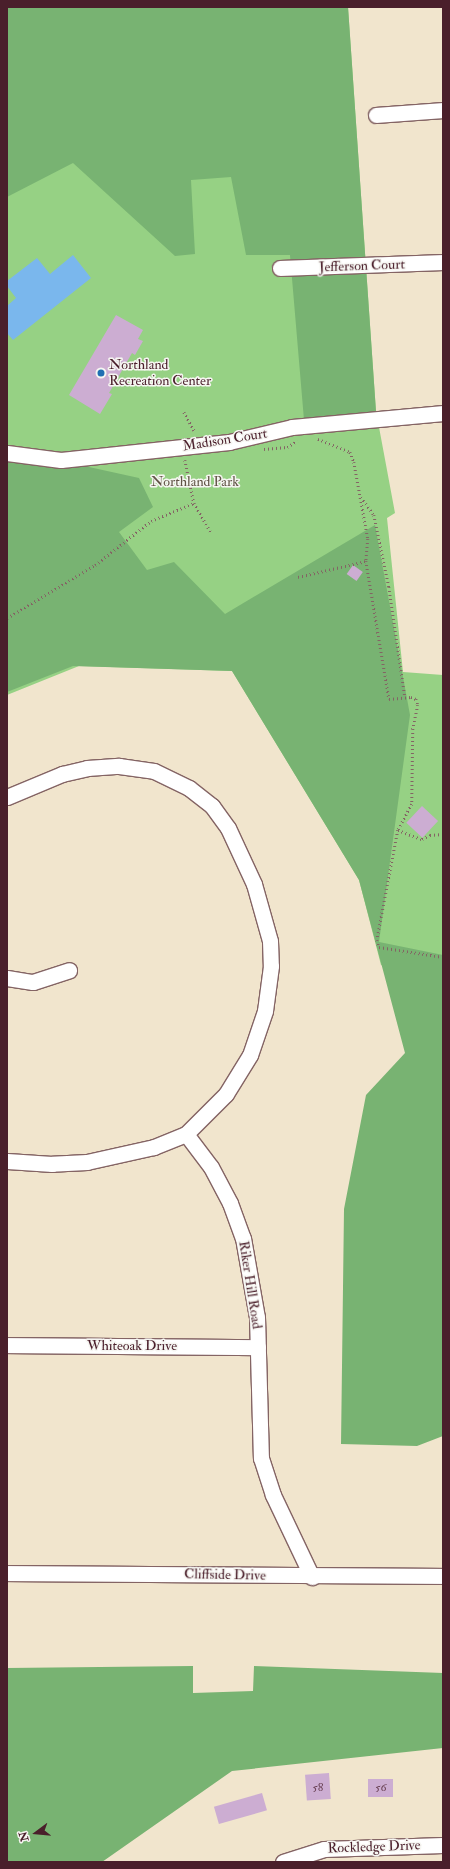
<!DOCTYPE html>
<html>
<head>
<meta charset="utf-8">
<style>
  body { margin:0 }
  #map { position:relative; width:450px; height:1869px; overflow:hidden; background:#f1e5cd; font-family:"IM FELL Double Pica",serif }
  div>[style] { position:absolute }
  .green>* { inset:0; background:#96d184 }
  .forest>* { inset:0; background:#78b372 }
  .water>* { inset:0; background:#7ab7ed }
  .building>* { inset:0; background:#ccadd2; transform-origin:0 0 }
  .path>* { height:2.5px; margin-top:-1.25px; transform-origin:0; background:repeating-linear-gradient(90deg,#846464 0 1px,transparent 0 4px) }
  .roads { filter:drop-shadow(1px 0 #846464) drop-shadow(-1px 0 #846464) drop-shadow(0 1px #846464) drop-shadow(0 -1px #846464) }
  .minor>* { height:15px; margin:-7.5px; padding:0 7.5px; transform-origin:7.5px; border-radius:7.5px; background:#fff }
  .dots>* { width:11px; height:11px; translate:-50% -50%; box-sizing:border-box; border:2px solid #f6f6f2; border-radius:50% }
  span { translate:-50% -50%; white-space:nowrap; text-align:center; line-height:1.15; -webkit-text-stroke:3px #f6f6f2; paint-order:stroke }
  .number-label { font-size:12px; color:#6a4255 }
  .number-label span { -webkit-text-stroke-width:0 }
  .street-label { font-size:14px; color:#4a1f2b }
  .poi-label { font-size:14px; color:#4a1f2b }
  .left { translate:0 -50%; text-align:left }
  .park-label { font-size:14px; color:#615446 }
  .frame { position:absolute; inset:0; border:8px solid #4a1f2b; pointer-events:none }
  .north { position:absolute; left:16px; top:1813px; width:40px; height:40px; -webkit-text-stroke:3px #f6f6f2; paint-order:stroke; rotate:254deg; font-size:11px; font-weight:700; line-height:16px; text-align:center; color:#4a1f2b }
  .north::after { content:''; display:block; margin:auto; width:14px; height:18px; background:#4a1f2b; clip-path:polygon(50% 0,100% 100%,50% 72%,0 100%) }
</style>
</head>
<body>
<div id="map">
  <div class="green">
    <div style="clip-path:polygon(7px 7px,348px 7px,376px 411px,395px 513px,387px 518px,403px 672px,443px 675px,443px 983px,381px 965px,359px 880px,232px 671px,79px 666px,7px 695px)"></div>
  </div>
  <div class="forest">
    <div style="clip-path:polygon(7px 7px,348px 7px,376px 412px,304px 420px,290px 255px,246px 255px,231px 177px,191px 180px,195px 254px,175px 256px,73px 163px,7px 197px)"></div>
    <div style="clip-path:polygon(7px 449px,139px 478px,153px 507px,119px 532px,147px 570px,174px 562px,225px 614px,375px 525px,410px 715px,379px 942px,443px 955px,443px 1436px,417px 1446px,341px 1444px,344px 1209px,366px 1095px,405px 1053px,359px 880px,232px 671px,73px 666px,7px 692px)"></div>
    <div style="clip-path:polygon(193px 1666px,193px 1693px,253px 1691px,254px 1666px,443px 1673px,443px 1748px,232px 1771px,102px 1862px,7px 1862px,7px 1668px)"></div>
  </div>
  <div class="water">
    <div style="clip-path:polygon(73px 255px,91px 278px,13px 340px,7px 333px,7px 306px,16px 298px,7px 286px,7px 281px,37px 258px,50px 274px)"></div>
  </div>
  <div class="building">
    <div style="clip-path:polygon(116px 315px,143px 330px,138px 339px,143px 341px,135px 355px,132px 353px,109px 393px,112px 394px,100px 414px,69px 395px)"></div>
    <div style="left:353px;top:565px;width:12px;height:11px;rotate:35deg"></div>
    <div style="left:422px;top:806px;width:22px;height:23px;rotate:43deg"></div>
    <div style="left:329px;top:1773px;width:26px;height:24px;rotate:86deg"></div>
    <div style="left:368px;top:1779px;width:25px;height:18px"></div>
    <div style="left:262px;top:1793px;width:18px;height:50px;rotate:74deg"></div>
  </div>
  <div class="path">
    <div style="left:184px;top:412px;width:23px;rotate:61deg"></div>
    <div style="left:318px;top:439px;width:35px;rotate:22deg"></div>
    <div style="left:350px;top:452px;width:11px;rotate:68deg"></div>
    <div style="left:354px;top:462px;width:78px;rotate:79.7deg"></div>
    <div style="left:368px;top:539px;width:22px;rotate:95deg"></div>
    <div style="left:366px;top:561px;width:140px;rotate:80.5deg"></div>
    <div style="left:389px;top:699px;width:22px;rotate:-5deg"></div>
    <div style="left:411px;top:697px;width:5px;rotate:22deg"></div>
    <div style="left:416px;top:699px;width:6px;rotate:72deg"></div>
    <div style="left:418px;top:705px;width:25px;rotate:102deg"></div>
    <div style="left:413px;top:729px;width:75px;rotate:90.8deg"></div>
    <div style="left:412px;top:804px;width:30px;rotate:118deg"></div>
    <div style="left:398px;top:830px;width:26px;rotate:21deg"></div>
    <div style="left:422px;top:839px;width:9px;rotate:-27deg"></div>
    <div style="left:430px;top:835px;width:13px;rotate:-4deg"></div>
    <div style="left:264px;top:449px;width:23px;rotate:-5deg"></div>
    <div style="left:287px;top:447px;width:12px;rotate:-31deg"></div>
    <div style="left:185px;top:460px;width:44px;rotate:78.2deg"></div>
    <div style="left:194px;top:503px;width:34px;rotate:60deg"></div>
    <div style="left:361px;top:497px;width:22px;rotate:54deg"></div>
    <div style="left:374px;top:515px;width:74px;rotate:78.2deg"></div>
    <div style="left:389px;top:587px;width:111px;rotate:81.7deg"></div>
    <div style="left:298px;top:577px;width:70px;rotate:-13.2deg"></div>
    <div style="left:7px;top:618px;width:103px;rotate:-31.1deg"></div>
    <div style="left:95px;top:565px;width:71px;rotate:-38.2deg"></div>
    <div style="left:151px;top:521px;width:47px;rotate:-22.7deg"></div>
    <div style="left:398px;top:830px;width:112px;rotate:100.8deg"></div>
    <div style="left:377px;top:940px;width:7px;rotate:74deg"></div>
    <div style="left:379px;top:947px;width:65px;rotate:8.9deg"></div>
  </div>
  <div class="roads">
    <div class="minor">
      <div style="left:376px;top:115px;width:67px;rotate:-4.3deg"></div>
      <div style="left:280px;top:268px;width:163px;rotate:-2.1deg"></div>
      <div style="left:7px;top:453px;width:54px;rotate:7.4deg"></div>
      <div style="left:61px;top:460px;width:169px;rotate:-6.1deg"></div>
      <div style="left:229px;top:442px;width:65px;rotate:-13.4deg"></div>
      <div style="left:292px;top:427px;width:152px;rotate:-5.3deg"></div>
      <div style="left:7px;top:797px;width:60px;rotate:-22.7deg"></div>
      <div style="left:62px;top:774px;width:26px;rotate:-13deg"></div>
      <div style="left:87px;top:768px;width:32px;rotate:-4deg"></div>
      <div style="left:119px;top:766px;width:35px;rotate:8deg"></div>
      <div style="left:154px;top:771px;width:39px;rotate:26deg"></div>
      <div style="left:189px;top:788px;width:29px;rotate:38deg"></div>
      <div style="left:212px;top:806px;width:27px;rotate:54deg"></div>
      <div style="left:228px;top:828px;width:62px;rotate:65.1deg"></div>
      <div style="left:254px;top:884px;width:59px;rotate:74.3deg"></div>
      <div style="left:270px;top:941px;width:25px;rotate:88deg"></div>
      <div style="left:271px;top:966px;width:45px;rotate:97.6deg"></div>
      <div style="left:265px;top:1011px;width:46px;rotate:108.8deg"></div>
      <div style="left:250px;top:1055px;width:46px;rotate:121.6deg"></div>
      <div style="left:226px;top:1094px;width:57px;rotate:135deg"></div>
      <div style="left:186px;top:1134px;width:35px;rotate:158deg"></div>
      <div style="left:154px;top:1147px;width:69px;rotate:167.4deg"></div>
      <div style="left:87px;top:1162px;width:35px;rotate:177deg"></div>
      <div style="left:52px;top:1164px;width:45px;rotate:-176.2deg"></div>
      <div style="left:7px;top:978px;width:26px;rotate:9deg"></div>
      <div style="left:33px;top:982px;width:38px;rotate:-18deg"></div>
      <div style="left:186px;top:1134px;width:41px;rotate:52.9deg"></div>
      <div style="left:211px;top:1167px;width:41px;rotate:62.2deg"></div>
      <div style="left:230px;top:1203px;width:37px;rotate:70deg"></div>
      <div style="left:243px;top:1238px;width:80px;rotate:80deg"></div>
      <div style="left:257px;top:1317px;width:141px;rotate:88.4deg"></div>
      <div style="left:261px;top:1458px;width:39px;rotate:72deg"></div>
      <div style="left:273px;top:1495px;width:91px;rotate:64.6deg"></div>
      <div style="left:7px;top:1345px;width:251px;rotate:0.5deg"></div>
      <div style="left:7px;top:1573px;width:436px;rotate:0.4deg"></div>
      <div style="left:283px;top:1862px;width:43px;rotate:-17.6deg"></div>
      <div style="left:324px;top:1849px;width:119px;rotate:-1.9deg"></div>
    </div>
  </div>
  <div class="dots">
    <div style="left:101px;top:373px;background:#1f6fb2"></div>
  </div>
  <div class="number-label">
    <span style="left:318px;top:1788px">58</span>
    <span style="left:381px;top:1788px">56</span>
  </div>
  <div class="street-label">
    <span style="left:362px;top:266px;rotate:-2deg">Jefferson Court</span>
    <span style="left:225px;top:440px;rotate:-9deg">Madison Court</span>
    <span style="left:250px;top:1285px;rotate:81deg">Riker Hill Road</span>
    <span style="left:132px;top:1346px">Whiteoak Drive</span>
    <span style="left:225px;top:1575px;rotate:1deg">Cliffside Drive</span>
    <span style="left:374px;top:1847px;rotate:-2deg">Rockledge Drive</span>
  </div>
  <div class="poi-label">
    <span class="left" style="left:109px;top:373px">Northland<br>Recreation Center</span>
  </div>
  <div class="park-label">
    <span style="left:195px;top:482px">Northland Park</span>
  </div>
  <div class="frame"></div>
  <div class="north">N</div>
</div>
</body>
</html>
